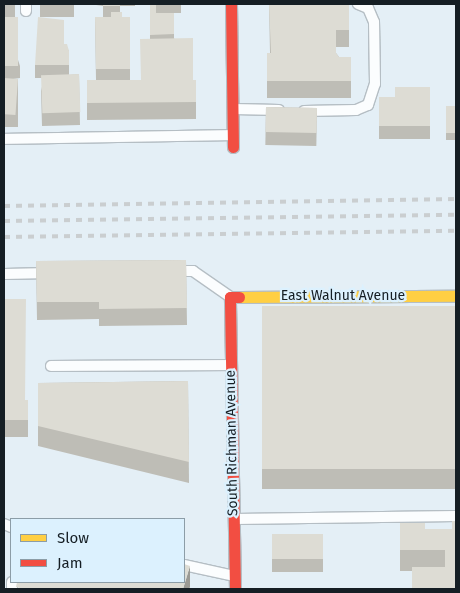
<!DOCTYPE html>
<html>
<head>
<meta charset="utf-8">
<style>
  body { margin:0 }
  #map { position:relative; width:460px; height:593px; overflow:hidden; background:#e4eff6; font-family:"Fira Sans",sans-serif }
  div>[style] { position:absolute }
  .roads { filter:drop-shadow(1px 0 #b5bec4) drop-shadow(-1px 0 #b5bec4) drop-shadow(0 1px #b5bec4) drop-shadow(0 -1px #b5bec4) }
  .lane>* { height:10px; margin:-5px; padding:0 5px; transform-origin:5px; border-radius:5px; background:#fbfdfe }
  .slow>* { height:11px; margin:-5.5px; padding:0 5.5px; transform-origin:5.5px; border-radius:5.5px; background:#ffcf43 }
  .jam>* { height:11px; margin:-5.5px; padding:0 5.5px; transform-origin:5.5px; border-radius:5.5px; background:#f24e42 }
  .rail>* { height:4px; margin-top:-2px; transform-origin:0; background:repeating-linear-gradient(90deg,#caced0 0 6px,transparent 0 12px) }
  .wall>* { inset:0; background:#bebdb6; transform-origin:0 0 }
  .shaded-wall>* { inset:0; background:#9b9a94 }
  .building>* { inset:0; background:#dddcd4; transform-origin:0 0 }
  span { translate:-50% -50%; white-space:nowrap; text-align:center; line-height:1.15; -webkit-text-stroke:4.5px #dcf1fe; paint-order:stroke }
  .street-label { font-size:14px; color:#151e24 }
  .frame { position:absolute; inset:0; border:5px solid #151e24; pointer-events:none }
  .legend { position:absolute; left:10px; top:518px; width:175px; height:65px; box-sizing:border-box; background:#dcf1fe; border:1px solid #8c9da7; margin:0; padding:6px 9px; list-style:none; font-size:15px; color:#151e24 }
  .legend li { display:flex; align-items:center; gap:10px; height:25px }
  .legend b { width:25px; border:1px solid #8c9da7 }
</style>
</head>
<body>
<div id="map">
  <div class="roads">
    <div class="lane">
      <div style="left:26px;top:11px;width:7px;rotate:-90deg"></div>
      <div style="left:234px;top:109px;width:45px;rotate:1.3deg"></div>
      <div style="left:304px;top:111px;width:52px;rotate:-1.1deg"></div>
      <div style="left:356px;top:110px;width:13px;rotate:-23deg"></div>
      <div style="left:368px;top:105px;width:22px;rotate:-72deg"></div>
      <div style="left:375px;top:84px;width:62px;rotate:-90.9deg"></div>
      <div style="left:374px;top:22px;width:15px;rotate:-113deg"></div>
      <div style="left:368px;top:8px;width:11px;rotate:-158deg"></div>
      <div style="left:4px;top:139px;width:227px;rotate:-1deg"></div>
      <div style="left:174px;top:271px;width:19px"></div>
      <div style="left:193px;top:271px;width:44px;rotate:34.8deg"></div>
      <div style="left:4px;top:274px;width:45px;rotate:-1.3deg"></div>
      <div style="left:51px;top:366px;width:179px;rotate:-0.3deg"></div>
      <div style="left:235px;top:519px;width:221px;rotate:-0.8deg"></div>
      <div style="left:4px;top:524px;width:8px;rotate:23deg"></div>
      <div style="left:184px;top:565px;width:51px;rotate:12.4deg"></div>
      <div style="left:12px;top:589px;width:7px;rotate:-90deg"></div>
    </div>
    <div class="slow">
      <div style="left:239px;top:297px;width:217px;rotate:-0.3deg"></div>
    </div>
    <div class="jam">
      <div style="left:231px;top:4px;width:143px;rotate:89.2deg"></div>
      <div style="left:235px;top:589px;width:292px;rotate:-91deg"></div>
      <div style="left:230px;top:297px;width:9px"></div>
    </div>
  </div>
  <div class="rail">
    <div style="left:4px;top:206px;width:452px;rotate:-0.9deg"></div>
    <div style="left:4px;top:221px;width:452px;rotate:-0.8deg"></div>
    <div style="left:4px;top:237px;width:452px;rotate:-0.8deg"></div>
  </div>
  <div class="wall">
    <div style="left:4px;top:4px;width:11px;height:13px"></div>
    <div style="left:40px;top:4px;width:34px;height:13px"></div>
    <div style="clip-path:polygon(89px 4px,135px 4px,135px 6px,120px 6px,120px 12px,122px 17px,130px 17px,130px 80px,141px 80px,150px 39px,150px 4px,181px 4px,181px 13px,174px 13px,174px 38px,193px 80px,196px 80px,196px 119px,87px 120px,87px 80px,96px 80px,95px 17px,103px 17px,103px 6px)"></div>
    <div style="clip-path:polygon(269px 4px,349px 4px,349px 47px,336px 47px,336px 53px,339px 57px,351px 57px,351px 98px,267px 98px,267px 53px,270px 53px)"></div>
    <div style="clip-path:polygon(4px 17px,20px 66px,20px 78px,13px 79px,18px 79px,18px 127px,4px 127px)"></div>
    <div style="clip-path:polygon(64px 44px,69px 51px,69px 75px,79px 74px,80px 125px,42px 126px,41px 91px,44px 78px,35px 78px,35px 65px)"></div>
    <div style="clip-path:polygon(430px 87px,430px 139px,379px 139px,379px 97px,395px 97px)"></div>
    <div style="left:446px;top:106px;width:10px;height:34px"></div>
    <div style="left:266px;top:107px;width:51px;height:38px;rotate:1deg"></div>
    <div style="clip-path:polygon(186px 260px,187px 325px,99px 326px,99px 319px,37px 320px,36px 261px)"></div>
    <div style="clip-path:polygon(4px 299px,25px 400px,28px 400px,28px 437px,4px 437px)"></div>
    <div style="left:456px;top:306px;width:183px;height:194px;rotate:90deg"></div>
    <div style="clip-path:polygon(188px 381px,189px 483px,38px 446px,38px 383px)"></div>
    <div style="clip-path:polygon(400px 523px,425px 529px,452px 529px,456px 589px,412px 571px,400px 571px)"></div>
    <div style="left:272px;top:534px;width:51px;height:38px"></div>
  </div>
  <div class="shaded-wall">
    <div style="clip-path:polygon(190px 566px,190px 587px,189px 589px,183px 589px)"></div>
  </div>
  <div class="building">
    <div style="left:103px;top:4px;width:17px;height:2px"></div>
    <div style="clip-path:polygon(150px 4px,173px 4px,173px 5px,156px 5px,156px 13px,174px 13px,174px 34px,150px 35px)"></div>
    <div style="clip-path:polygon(269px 4px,349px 4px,349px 30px,336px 30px,336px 53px,339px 57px,351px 57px,351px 81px,267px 81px,267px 53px,271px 53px)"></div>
    <div style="clip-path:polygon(111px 12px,122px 12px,122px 17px,130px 17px,130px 69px,96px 69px,95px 17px,111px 17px)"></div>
    <div style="left:4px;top:17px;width:14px;height:49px"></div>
    <div style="clip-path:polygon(38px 17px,64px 20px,64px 44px,67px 44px,69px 51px,69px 65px,35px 65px)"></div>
    <div style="clip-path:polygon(193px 38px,193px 80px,196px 80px,196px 102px,87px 103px,87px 80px,141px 80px,140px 39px)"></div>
    <div style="left:79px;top:74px;width:38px;height:38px;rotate:88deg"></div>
    <div style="left:4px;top:78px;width:14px;height:36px;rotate:4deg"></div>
    <div style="clip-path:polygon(395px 87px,430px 87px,430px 126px,379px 126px,379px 97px,395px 97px)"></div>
    <div style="left:446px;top:106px;width:10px;height:27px"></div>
    <div style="left:266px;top:107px;width:51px;height:25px;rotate:1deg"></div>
    <div style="clip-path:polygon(186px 260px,187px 308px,99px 309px,99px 302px,37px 302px,36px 261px)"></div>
    <div style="clip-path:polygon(4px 299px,26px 299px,25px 400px,28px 400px,28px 420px,4px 420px)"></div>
    <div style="left:456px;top:306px;width:163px;height:194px;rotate:90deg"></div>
    <div style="clip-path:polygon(188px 381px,189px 462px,38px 426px,38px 383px)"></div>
    <div style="clip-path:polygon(452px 521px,456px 521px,456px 589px,412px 589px,412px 567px,445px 567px,445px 550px,400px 550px,400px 523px,425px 523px,425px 529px,452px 529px)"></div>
    <div style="left:272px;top:534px;width:51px;height:25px"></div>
    <div style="clip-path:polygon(184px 564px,190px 566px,183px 589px,24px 589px,16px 587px,17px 582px,184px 582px)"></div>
  </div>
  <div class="street-label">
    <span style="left:343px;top:296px">East Walnut Avenue</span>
    <span style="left:232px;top:443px;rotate:-91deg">South Richman Avenue</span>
  </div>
  <div class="frame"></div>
  <ul class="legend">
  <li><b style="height:6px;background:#ffcf43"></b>Slow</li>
  <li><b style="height:6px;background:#f24e42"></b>Jam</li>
  </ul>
</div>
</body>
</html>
